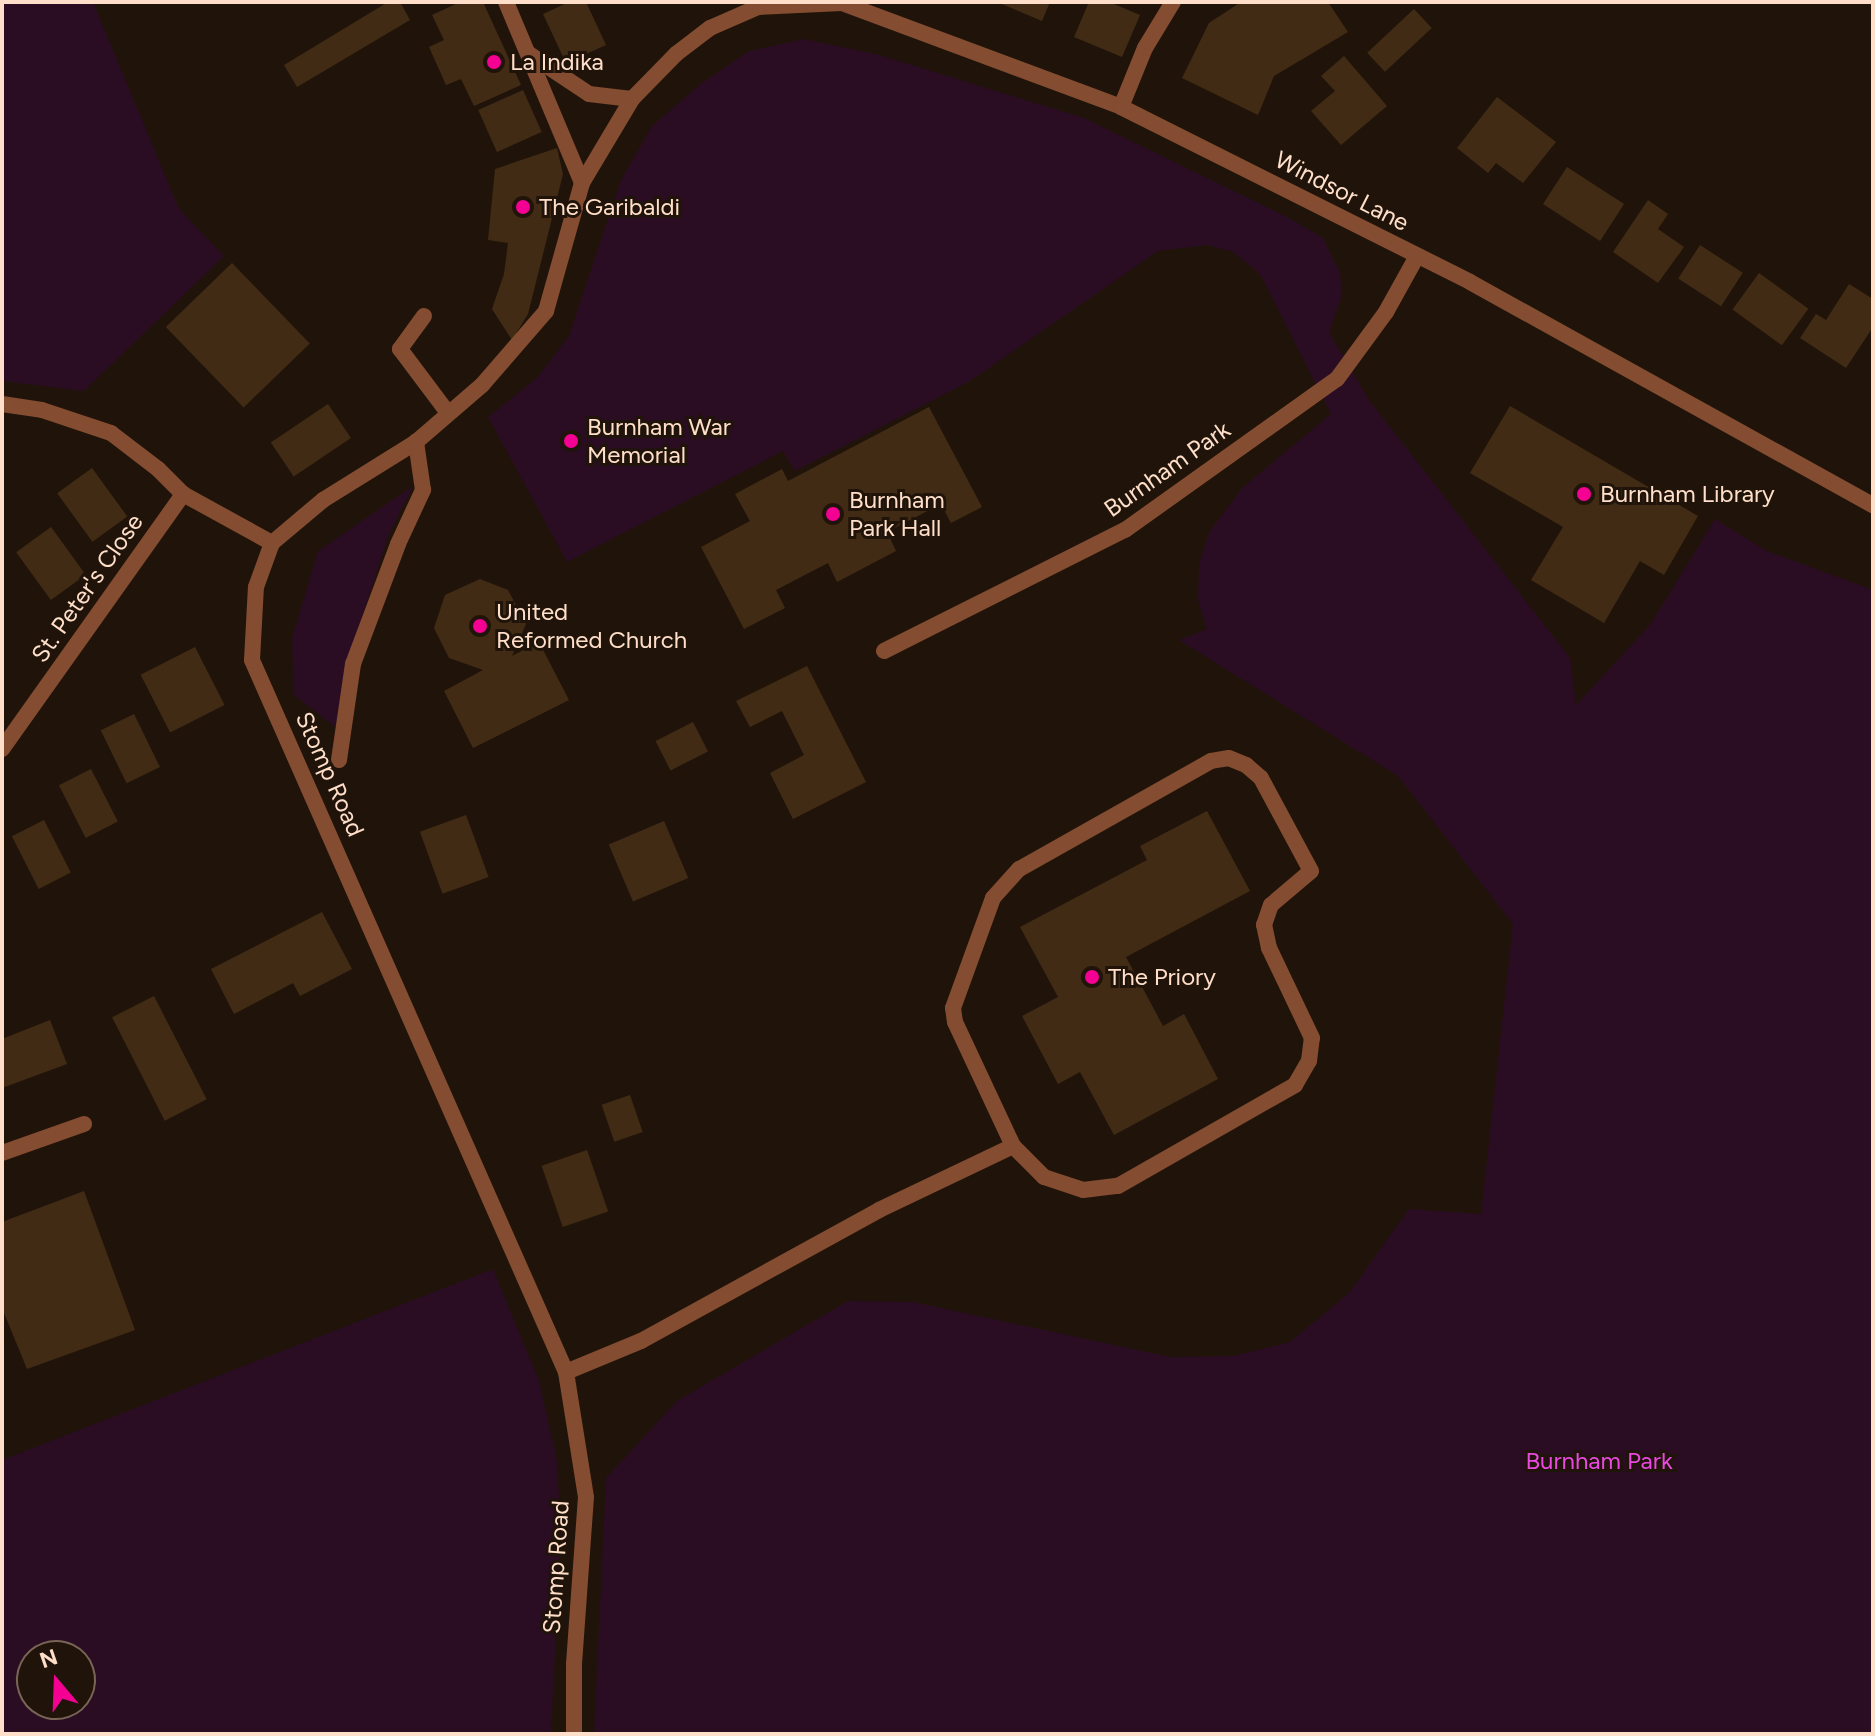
<!DOCTYPE html>
<html>
<head>
<meta charset="utf-8">
<style>
  body { margin:0 }
  #map { position:relative; width:1875px; height:1736px; overflow:hidden; background:#20140a; font-family:Figtree,sans-serif }
  div>[style] { position:absolute }
  .green>* { inset:0; background:#2a0d22 }
  .building>* { inset:0; background:#422b14; transform-origin:0 0 }
  .lane>* { height:16px; margin:-8px; padding:0 8px; transform-origin:8px; border-radius:8px; background:#844c30 }
  .street>* { height:16px; margin:-8px; padding:0 8px; transform-origin:8px; border-radius:8px; background:#844c30 }
  .dots>* { width:22px; height:22px; translate:-50% -50%; box-sizing:border-box; border:4px solid #20140a; border-radius:50% }
  span { translate:-50% -50%; white-space:nowrap; text-align:center; line-height:1.15; -webkit-text-stroke:6px #20140a; paint-order:stroke }
  .poi-label { font-size:24px; color:#ffdfc9 }
  .left { translate:0 -50%; text-align:left }
  .street-label { font-size:24px; color:#ffdfc9 }
  .park-label { font-size:24px; color:#eb48e3 }
  .frame { position:absolute; inset:0; border:4px solid #ffdfc9; pointer-events:none }
  .north { position:absolute; left:16px; top:1640px; width:80px; height:80px; box-sizing:border-box; background:#20140a; border:2px solid #796556; border-radius:50%; rotate:341deg; font-size:22px; font-weight:700; line-height:32px; text-align:center; color:#ffdfc9 }
  .north::after { content:''; display:block; margin:auto; width:28px; height:36px; background:#f40092; clip-path:polygon(50% 0,100% 100%,50% 72%,0 100%) }
</style>
</head>
<body>
<div id="map">
  <div class="green">
    <div style="clip-path:polygon(2px 2px,93px 2px,179px 209px,224px 256px,84px 391px,2px 381px)"></div>
    <div style="clip-path:polygon(804px 39px,876px 54px,1084px 118px,1285px 216px,1323px 238px,1340px 273px,1342px 295px,1329px 332px,1369px 400px,1570px 658px,1576px 705px,1650px 625px,1715px 519px,1767px 551px,1873px 590px,1873px 1734px,594px 1734px,606px 1478px,677px 1401px,848px 1301px,913px 1302px,1170px 1357px,1233px 1356px,1290px 1342px,1349px 1293px,1409px 1209px,1481px 1214px,1513px 924px,1398px 776px,1179px 640px,1207px 629px,1198px 600px,1199px 564px,1209px 532px,1243px 487px,1331px 414px,1260px 274px,1233px 252px,1207px 245px,1158px 251px,970px 381px,795px 471px,783px 451px,567px 562px,488px 417px,537px 378px,569px 336px,621px 180px,652px 126px,702px 83px,749px 51px)"></div>
    <div style="clip-path:polygon(413px 486px,389px 534px,356px 635px,348px 737px,294px 695px,292px 638px,318px 551px)"></div>
    <div style="clip-path:polygon(evenodd,493px 1269px,539px 1381px,557px 1460px,561px 1535px,551px 1734px,2px 1734px,2px 1460px,493px 1269px,80px 1656px,80px 1704px,32px 1704px,32px 1656px,80px 1656px)"></div>
  </div>
  <div class="building">
    <div style="clip-path:polygon(388px 2px,400px 2px,410px 20px,297px 87px,284px 65px)"></div>
    <div style="clip-path:polygon(460px 2px,483px 2px,521px 85px,474px 106px,461px 79px,446px 85px,429px 47px,444px 40px,432px 15px)"></div>
    <div style="clip-path:polygon(569px 2px,586px 2px,606px 45px,566px 63px,543px 14px)"></div>
    <div style="clip-path:polygon(997px 2px,1050px 2px,1042px 21px)"></div>
    <div style="clip-path:polygon(1089px 2px,1109px 2px,1140px 15px,1122px 57px,1074px 37px)"></div>
    <div style="clip-path:polygon(1241px 2px,1328px 2px,1348px 32px,1274px 76px,1258px 115px,1182px 78px,1209px 23px)"></div>
    <div style="left:1414px;top:9px;width:26px;height:64px;rotate:47deg"></div>
    <div style="clip-path:polygon(1344px 56px,1387px 106px,1341px 145px,1311px 111px,1335px 91px,1321px 76px)"></div>
    <div style="left:523px;top:90px;width:46px;height:49px;rotate:66deg"></div>
    <div style="clip-path:polygon(1497px 97px,1556px 142px,1523px 183px,1496px 163px,1488px 173px,1457px 148px)"></div>
    <div style="clip-path:polygon(557px 148px,563px 174px,528px 314px,512px 340px,492px 309px,504px 274px,508px 243px,488px 240px,495px 169px)"></div>
    <div style="left:1567px;top:167px;width:68px;height:44px;rotate:33deg"></div>
    <div style="clip-path:polygon(1648px 200px,1668px 214px,1658px 229px,1684px 247px,1658px 283px,1613px 252px)"></div>
    <div style="left:1700px;top:245px;width:51px;height:40px;rotate:33deg"></div>
    <div style="left:232px;top:263px;width:112px;height:92px;rotate:46deg"></div>
    <div style="left:1759px;top:273px;width:61px;height:45px;rotate:36deg"></div>
    <div style="clip-path:polygon(1849px 284px,1873px 299px,1873px 327px,1846px 368px,1800px 338px,1816px 314px,1826px 320px)"></div>
    <div style="left:328px;top:404px;width:41px;height:69px;rotate:56deg"></div>
    <div style="clip-path:polygon(1510px 406px,1698px 516px,1664px 575px,1640px 561px,1604px 623px,1531px 580px,1563px 527px,1470px 473px)"></div>
    <div style="clip-path:polygon(929px 407px,982px 507px,951px 523px,941px 504px,887px 532px,896px 551px,837px 582px,828px 563px,776px 590px,785px 608px,744px 629px,701px 547px,750px 521px,735px 494px,782px 469px,788px 481px)"></div>
    <div style="left:92px;top:468px;width:60px;height:43px;rotate:54deg"></div>
    <div style="left:51px;top:527px;width:59px;height:43px;rotate:54deg"></div>
    <div style="clip-path:polygon(480px 579px,508px 590px,526px 624px,512px 656px,539px 642px,569px 700px,473px 748px,444px 691px,483px 670px,449px 658px,434px 628px,445px 595px)"></div>
    <div style="left:195px;top:647px;width:65px;height:61px;rotate:63deg"></div>
    <div style="clip-path:polygon(807px 666px,866px 782px,793px 819px,770px 773px,804px 755px,782px 711px,750px 727px,736px 701px)"></div>
    <div style="left:134px;top:714px;width:59px;height:37px;rotate:64deg"></div>
    <div style="left:693px;top:722px;width:33px;height:42px;rotate:63deg"></div>
    <div style="left:91px;top:769px;width:59px;height:36px;rotate:63deg"></div>
    <div style="clip-path:polygon(1207px 811px,1250px 891px,1126px 957px,1163px 1026px,1184px 1014px,1218px 1079px,1114px 1135px,1080px 1072px,1058px 1084px,1022px 1016px,1058px 997px,1020px 927px,1147px 860px,1140px 846px)"></div>
    <div style="left:466px;top:815px;width:66px;height:49px;rotate:70deg"></div>
    <div style="left:44px;top:820px;width:59px;height:36px;rotate:63deg"></div>
    <div style="left:664px;top:821px;width:62px;height:60px;rotate:67deg"></div>
    <div style="clip-path:polygon(322px 912px,352px 969px,300px 996px,293px 983px,234px 1014px,211px 969px)"></div>
    <div style="left:154px;top:996px;width:116px;height:47px;rotate:63deg"></div>
    <div style="clip-path:polygon(50px 1020px,67px 1064px,2px 1088px,2px 1039px)"></div>
    <div style="left:630px;top:1095px;width:39px;height:30px;rotate:71deg"></div>
    <div style="left:587px;top:1150px;width:65px;height:48px;rotate:71deg"></div>
    <div style="clip-path:polygon(84px 1191px,135px 1330px,27px 1369px,2px 1308px,2px 1222px)"></div>
  </div>
  <div class="lane">
    <div style="left:424px;top:316px;width:41px;rotate:126deg"></div>
    <div style="left:400px;top:349px;width:80px;rotate:53.1deg"></div>
    <div style="left:884px;top:651px;width:270px;rotate:-26.7deg"></div>
    <div style="left:1125px;top:530px;width:260px;rotate:-35.5deg"></div>
    <div style="left:1337px;top:379px;width:83px;rotate:-53.8deg"></div>
    <div style="left:1386px;top:312px;width:64px;rotate:-61deg"></div>
    <div style="left:339px;top:760px;width:97px;rotate:-81.7deg"></div>
    <div style="left:353px;top:664px;width:128px;rotate:-69.4deg"></div>
    <div style="left:398px;top:544px;width:60px;rotate:-65.2deg"></div>
    <div style="left:423px;top:490px;width:49px;rotate:-98.3deg"></div>
    <div style="left:566px;top:1372px;width:81px;rotate:-22.5deg"></div>
    <div style="left:641px;top:1341px;width:272px;rotate:-28.8deg"></div>
    <div style="left:879px;top:1210px;width:148px;rotate:-25.5deg"></div>
    <div style="left:1013px;top:1146px;width:44px;rotate:45deg"></div>
    <div style="left:1044px;top:1177px;width:41px;rotate:18.4deg"></div>
    <div style="left:1083px;top:1190px;width:35px;rotate:-7deg"></div>
    <div style="left:1118px;top:1186px;width:204px;rotate:-29.7deg"></div>
    <div style="left:1295px;top:1085px;width:28px;rotate:-60deg"></div>
    <div style="left:1309px;top:1061px;width:23px;rotate:-83deg"></div>
    <div style="left:1312px;top:1038px;width:100px;rotate:-115.5deg"></div>
    <div style="left:1269px;top:948px;width:24px;rotate:-102deg"></div>
    <div style="left:1264px;top:925px;width:21px;rotate:-71deg"></div>
    <div style="left:1271px;top:905px;width:52px;rotate:-40.4deg"></div>
    <div style="left:1311px;top:871px;width:106px;rotate:-118.3deg"></div>
    <div style="left:1261px;top:778px;width:20px;rotate:-139deg"></div>
    <div style="left:1246px;top:765px;width:18px;rotate:-158deg"></div>
    <div style="left:1229px;top:758px;width:18px;rotate:171deg"></div>
    <div style="left:1211px;top:761px;width:220px;rotate:150.6deg"></div>
    <div style="left:1019px;top:869px;width:39px;rotate:132deg"></div>
    <div style="left:993px;top:898px;width:117px;rotate:110deg"></div>
    <div style="left:953px;top:1008px;width:14px;rotate:82deg"></div>
    <div style="left:955px;top:1022px;width:137px;rotate:64.9deg"></div>
  </div>
  <div class="street">
    <div style="left:506px;top:2px;width:196px;rotate:67.2deg"></div>
    <div style="left:529px;top:54px;width:72px;rotate:33.7deg"></div>
    <div style="left:589px;top:94px;width:43px;rotate:6.6deg"></div>
    <div style="left:1121px;top:107px;width:64px;rotate:-67.9deg"></div>
    <div style="left:1145px;top:48px;width:54px;rotate:-58.7deg"></div>
    <div style="left:2px;top:404px;width:40px;rotate:8.5deg"></div>
    <div style="left:42px;top:410px;width:73px;rotate:18.4deg"></div>
    <div style="left:111px;top:433px;width:59px;rotate:37.5deg"></div>
    <div style="left:158px;top:469px;width:35px;rotate:45deg"></div>
    <div style="left:183px;top:494px;width:102px;rotate:28.8deg"></div>
    <div style="left:2px;top:749px;width:313px;rotate:-54.6deg"></div>
    <div style="left:2px;top:1153px;width:87px;rotate:-19.5deg"></div>
    <div style="left:574px;top:1734px;width:70px;rotate:-90deg"></div>
    <div style="left:574px;top:1664px;width:167px;rotate:-85.9deg"></div>
    <div style="left:586px;top:1497px;width:127px;rotate:-99.1deg"></div>
    <div style="left:566px;top:1372px;width:778px;rotate:-113.8deg"></div>
    <div style="left:252px;top:660px;width:73px;rotate:-86.9deg"></div>
    <div style="left:256px;top:587px;width:47px;rotate:-70deg"></div>
    <div style="left:272px;top:543px;width:67px;rotate:-40.1deg"></div>
    <div style="left:323px;top:500px;width:110px;rotate:-31.9deg"></div>
    <div style="left:416px;top:442px;width:87px;rotate:-40.8deg"></div>
    <div style="left:482px;top:385px;width:98px;rotate:-49.1deg"></div>
    <div style="left:546px;top:311px;width:133px;rotate:-74.3deg"></div>
    <div style="left:582px;top:183px;width:98px;rotate:-59.2deg"></div>
    <div style="left:632px;top:99px;width:63px;rotate:-45.6deg"></div>
    <div style="left:676px;top:54px;width:43px;rotate:-37.4deg"></div>
    <div style="left:710px;top:28px;width:52px;rotate:-23.6deg"></div>
    <div style="left:758px;top:7px;width:84px;rotate:-2.7deg"></div>
    <div style="left:842px;top:3px;width:298px;rotate:20.4deg"></div>
    <div style="left:1121px;top:107px;width:390px;rotate:26.6deg"></div>
    <div style="left:1470px;top:282px;width:461px;rotate:29deg"></div>
  </div>
  <div class="dots">
    <div style="left:494px;top:62px;background:#f40092"></div>
    <div style="left:523px;top:207px;background:#f40092"></div>
    <div style="left:571px;top:441px;background:#f40092"></div>
    <div style="left:1584px;top:494px;background:#f40092"></div>
    <div style="left:833px;top:514px;background:#f40092"></div>
    <div style="left:480px;top:626px;background:#f40092"></div>
    <div style="left:1092px;top:977px;background:#f40092"></div>
  </div>
  <div class="poi-label">
    <span class="left" style="left:510px;top:62px">La Indika</span>
    <span class="left" style="left:539px;top:207px">The Garibaldi</span>
    <span class="left" style="left:587px;top:441px">Burnham War<br>Memorial</span>
    <span class="left" style="left:1600px;top:494px">Burnham Library</span>
    <span class="left" style="left:849px;top:514px">Burnham<br>Park Hall</span>
    <span class="left" style="left:496px;top:626px">United<br>Reformed Church</span>
    <span class="left" style="left:1108px;top:977px">The Priory</span>
  </div>
  <div class="street-label">
    <span style="left:1342px;top:191px;rotate:27deg">Windsor Lane</span>
    <span style="left:1167px;top:469px;rotate:-35deg">Burnham Park</span>
    <span style="left:87px;top:588px;rotate:-55deg">St. Peter's Close</span>
    <span style="left:330px;top:774px;rotate:66deg">Stomp Road</span>
    <span style="left:556px;top:1567px;rotate:-86deg">Stomp Road</span>
  </div>
  <div class="park-label">
    <span style="left:1599px;top:1461px">Burnham Park</span>
  </div>
  <div class="frame"></div>
  <div class="north">N</div>
</div>
</body>
</html>
